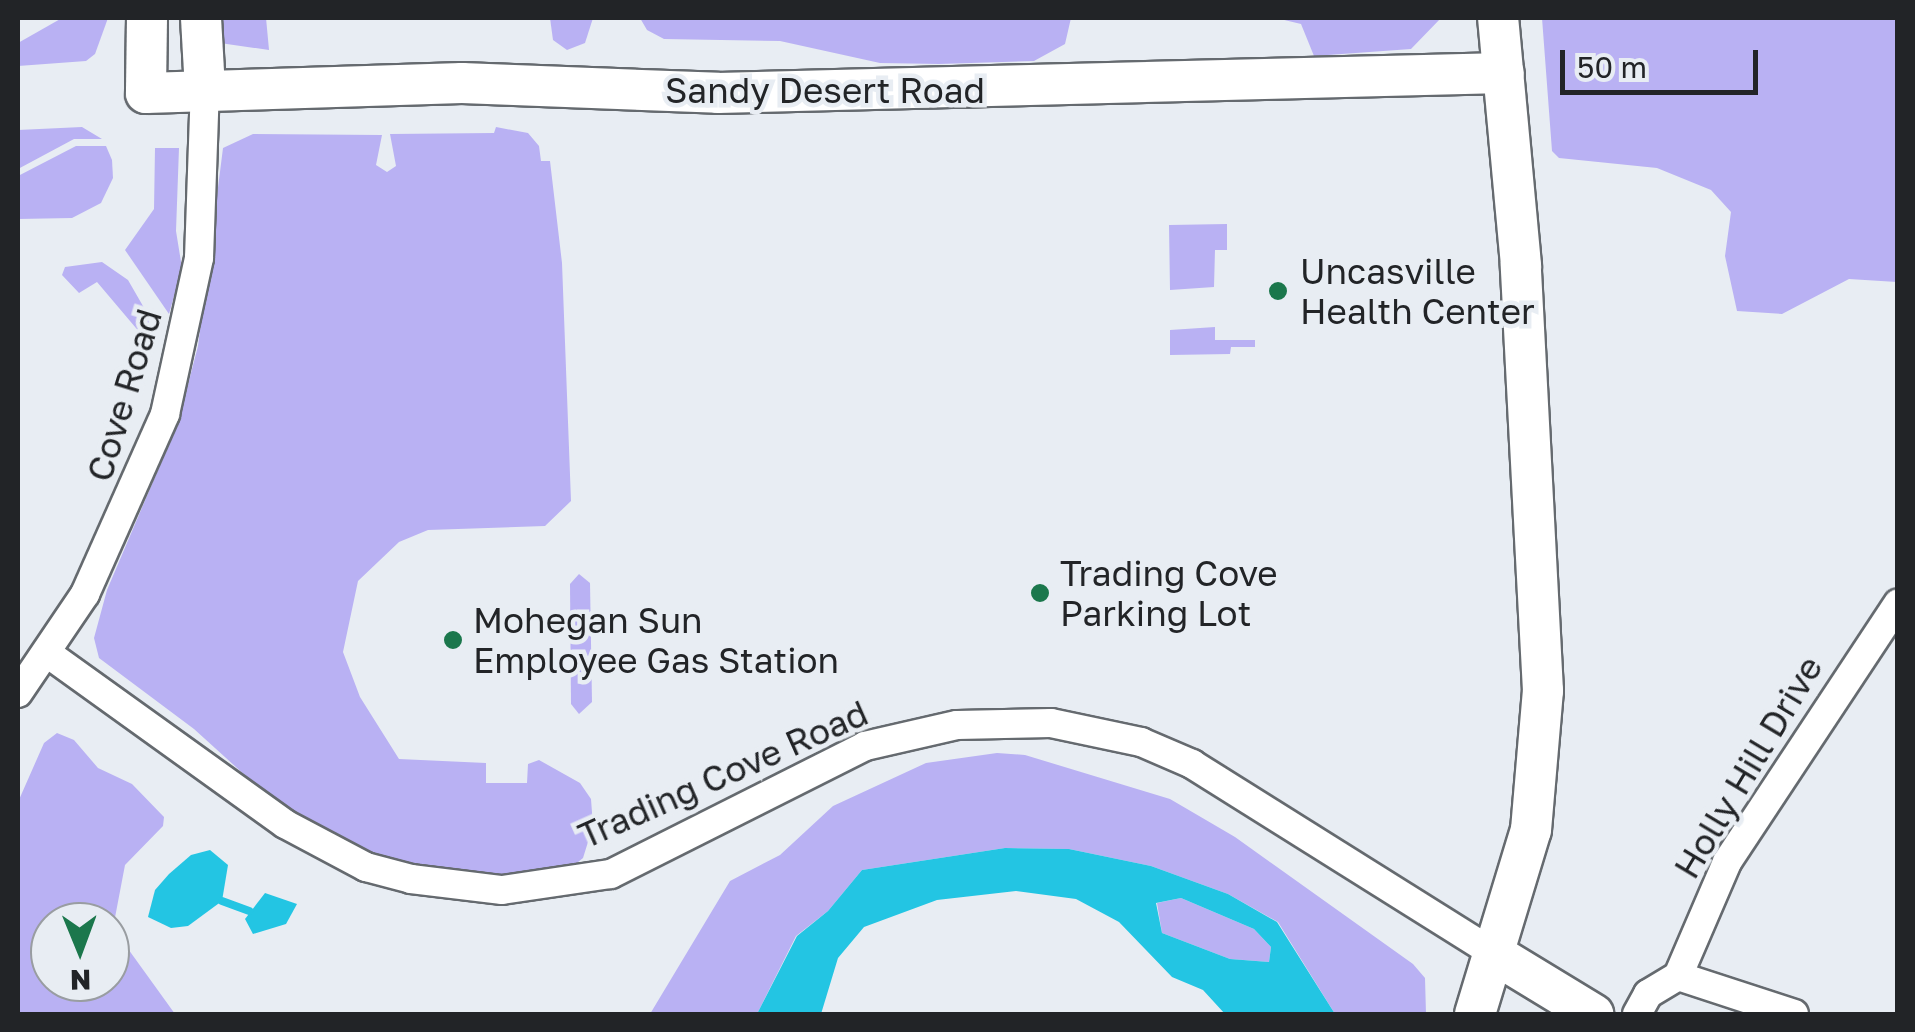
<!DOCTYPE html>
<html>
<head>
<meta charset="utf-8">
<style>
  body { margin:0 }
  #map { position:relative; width:1915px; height:1032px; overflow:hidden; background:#e8edf3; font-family:"Golos Text",sans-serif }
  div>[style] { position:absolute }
  .green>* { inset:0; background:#b9b1f3 }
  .water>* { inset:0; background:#23c5e3 }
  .stream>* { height:8px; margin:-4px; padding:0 4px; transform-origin:4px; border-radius:4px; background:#23c5e3 }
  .roads { filter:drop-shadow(2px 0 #656a6f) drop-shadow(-2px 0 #656a6f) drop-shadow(0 2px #656a6f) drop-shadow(0 -2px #656a6f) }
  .street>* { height:28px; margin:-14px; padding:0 14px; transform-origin:14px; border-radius:14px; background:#fff }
  .secondary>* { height:40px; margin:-20px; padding:0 20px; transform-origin:20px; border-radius:20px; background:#fff }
  .dots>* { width:28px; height:28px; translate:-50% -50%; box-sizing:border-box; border:5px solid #e8edf3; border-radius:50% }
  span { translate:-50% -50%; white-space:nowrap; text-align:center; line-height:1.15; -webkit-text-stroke:9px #e8edf3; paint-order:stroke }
  .street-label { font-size:35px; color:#222427 }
  .poi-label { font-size:35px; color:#222427 }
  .left { translate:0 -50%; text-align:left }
  .frame { position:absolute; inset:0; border:20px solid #222427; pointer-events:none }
  .north { position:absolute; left:30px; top:902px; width:100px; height:100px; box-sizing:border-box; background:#e8edf3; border:2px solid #999da1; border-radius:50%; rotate:179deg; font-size:28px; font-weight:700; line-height:40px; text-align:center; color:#222427 }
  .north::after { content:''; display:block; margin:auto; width:35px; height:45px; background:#1b774c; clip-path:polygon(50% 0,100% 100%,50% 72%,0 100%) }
  .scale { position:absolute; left:1560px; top:50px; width:198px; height:45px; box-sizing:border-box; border:5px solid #222427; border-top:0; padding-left:12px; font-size:30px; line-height:35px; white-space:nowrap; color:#222427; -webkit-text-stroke:8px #e8edf3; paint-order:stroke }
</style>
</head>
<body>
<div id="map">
  <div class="green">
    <div style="clip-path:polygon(62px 18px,108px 18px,95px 54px,86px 61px,18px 66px,18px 43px)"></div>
    <div style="clip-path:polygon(218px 18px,266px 18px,269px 50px,220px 43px)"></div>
    <div style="clip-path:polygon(550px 18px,593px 18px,585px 43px,567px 50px,553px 40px)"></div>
    <div style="clip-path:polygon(640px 18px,1071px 18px,1065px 44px,1034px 61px,939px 64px,880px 63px,780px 41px,664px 39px,647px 30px)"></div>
    <div style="clip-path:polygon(1276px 18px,1441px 18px,1411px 49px,1314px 56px,1301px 24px)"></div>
    <div style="clip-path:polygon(1542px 18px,1897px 18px,1897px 282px,1849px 279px,1782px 314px,1737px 311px,1725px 256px,1731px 212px,1711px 190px,1657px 168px,1559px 158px,1552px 151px)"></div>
    <div style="clip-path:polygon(82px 127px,102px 139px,74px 139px,18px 169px,18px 130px)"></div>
    <div style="clip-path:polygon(496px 127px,528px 133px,539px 146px,541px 161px,550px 161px,562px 263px,571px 501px,545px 526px,428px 530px,399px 542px,358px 581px,343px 652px,360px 697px,399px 759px,486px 763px,486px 783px,527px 783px,528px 764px,539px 760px,580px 783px,591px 799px,593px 826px,583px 858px,572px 867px,513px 878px,389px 860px,327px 836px,279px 806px,194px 729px,99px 658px,94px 638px,107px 590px,178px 423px,198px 346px,223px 148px,253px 134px,382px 135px,376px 165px,387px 172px,396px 166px,390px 134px,494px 133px)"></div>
    <div style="clip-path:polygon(76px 146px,106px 146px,112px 160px,113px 178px,101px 203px,72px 218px,18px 219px,18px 176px)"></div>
    <div style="clip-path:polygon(155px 148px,179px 148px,176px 231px,182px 268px,169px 314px,125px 250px,154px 209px)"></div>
    <div style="clip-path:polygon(1227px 224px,1227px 250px,1215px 250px,1214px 287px,1170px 290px,1169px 225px)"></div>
    <div style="clip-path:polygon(102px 262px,128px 280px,147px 313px,153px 343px,144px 358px,129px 354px,141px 334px,97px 282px,79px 293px,62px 275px,65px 267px)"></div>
    <div style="clip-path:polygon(1215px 327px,1215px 340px,1255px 340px,1255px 347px,1231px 347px,1230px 354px,1170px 355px,1170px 330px)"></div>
    <div style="clip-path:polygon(579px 574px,590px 583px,592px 702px,579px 714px,571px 704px,570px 584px)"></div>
    <div style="clip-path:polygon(evenodd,57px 733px,74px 740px,98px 768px,132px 784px,164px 817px,163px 826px,125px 865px,113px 928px,175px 1014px,18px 1014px,18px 802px,44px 743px,57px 733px,50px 922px,110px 922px,110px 982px,50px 982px,50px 922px)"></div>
    <div style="clip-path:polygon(997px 753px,1025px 755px,1170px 799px,1235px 837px,1413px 964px,1425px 978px,1426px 1014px,1335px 1014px,1278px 922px,1228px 894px,1151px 866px,1069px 849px,1005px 848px,862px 870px,828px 911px,796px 936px,757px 1014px,650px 1014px,730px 881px,780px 855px,833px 806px,926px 763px)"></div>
    <div style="clip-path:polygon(1181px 898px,1254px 929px,1271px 947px,1269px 962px,1230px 959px,1162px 933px,1157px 903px)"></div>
  </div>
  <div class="water">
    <div style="clip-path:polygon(evenodd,1005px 848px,1069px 849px,1151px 866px,1228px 894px,1277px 922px,1335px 1014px,1225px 1014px,1203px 990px,1172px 977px,1119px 922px,1076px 899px,1016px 891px,937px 900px,864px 927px,838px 958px,821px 1014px,757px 1014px,797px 936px,828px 911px,862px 870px,1005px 848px,1181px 898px,1254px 929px,1271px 947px,1269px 962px,1230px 959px,1162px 933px,1156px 903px,1181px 898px)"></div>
    <div style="clip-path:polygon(210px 850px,228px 865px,222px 901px,188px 926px,171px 928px,148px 917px,155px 890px,169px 874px,191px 855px)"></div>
    <div style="clip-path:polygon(265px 893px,297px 904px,286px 924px,253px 934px,245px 919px)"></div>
  </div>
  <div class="stream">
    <div style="left:222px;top:901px;width:29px;rotate:20deg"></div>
  </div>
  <div class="roads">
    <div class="street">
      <div style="left:47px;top:653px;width:293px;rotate:35.7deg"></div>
      <div style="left:285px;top:824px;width:92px;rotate:28deg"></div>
      <div style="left:366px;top:867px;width:47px;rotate:14.9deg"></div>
      <div style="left:411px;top:879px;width:92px;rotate:6.9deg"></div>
      <div style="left:502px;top:890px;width:110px;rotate:-8.4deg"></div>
      <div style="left:611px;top:874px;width:284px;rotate:-26.7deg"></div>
      <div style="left:865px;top:746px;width:94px;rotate:-12.9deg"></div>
      <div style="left:957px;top:725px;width:94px;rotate:-1.2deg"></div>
      <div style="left:1051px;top:723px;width:92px;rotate:11.9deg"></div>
      <div style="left:1141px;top:742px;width:56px;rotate:23.3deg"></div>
      <div style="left:1192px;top:764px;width:359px;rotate:32.1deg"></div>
      <div style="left:18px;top:693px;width:120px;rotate:-55.9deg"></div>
      <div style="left:85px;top:594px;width:197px;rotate:-66deg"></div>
      <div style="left:165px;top:414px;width:160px;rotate:-77.7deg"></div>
      <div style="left:199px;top:258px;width:168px;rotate:-88deg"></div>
      <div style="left:1678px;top:976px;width:124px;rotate:-66.7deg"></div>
      <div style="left:1727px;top:862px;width:310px;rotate:-56.5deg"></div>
      <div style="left:1637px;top:1014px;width:23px;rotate:-61deg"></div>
      <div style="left:1648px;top:994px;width:35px;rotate:-31deg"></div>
      <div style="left:1678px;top:976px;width:122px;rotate:18.1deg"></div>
    </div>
    <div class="secondary">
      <div style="left:147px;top:18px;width:75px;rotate:90.8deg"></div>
      <div style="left:146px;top:93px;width:316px;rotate:-1.8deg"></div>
      <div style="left:462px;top:83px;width:256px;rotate:2.2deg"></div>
      <div style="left:718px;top:93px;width:786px;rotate:-1.46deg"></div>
      <div style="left:201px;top:18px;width:72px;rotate:86.8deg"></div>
      <div style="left:1496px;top:955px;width:114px;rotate:31.3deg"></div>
      <div style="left:1475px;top:1014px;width:192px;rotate:-73.1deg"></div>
      <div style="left:1531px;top:830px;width:140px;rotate:-85.1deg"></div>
      <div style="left:1543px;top:691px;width:427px;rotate:-93deg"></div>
      <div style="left:1521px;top:265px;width:248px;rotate:-95.3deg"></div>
    </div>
  </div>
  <div class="dots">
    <div style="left:1278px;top:291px;background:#1b774c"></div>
    <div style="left:1040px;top:593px;background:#1b774c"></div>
    <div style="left:453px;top:640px;background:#1b774c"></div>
  </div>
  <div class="street-label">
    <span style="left:825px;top:90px">Sandy Desert Road</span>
    <span style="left:124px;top:395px;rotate:-73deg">Cove Road</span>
    <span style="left:1748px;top:767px;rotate:-59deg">Holly Hill Drive</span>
    <span style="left:723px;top:774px;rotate:-24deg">Trading Cove Road</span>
  </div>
  <div class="poi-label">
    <span class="left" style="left:1300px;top:291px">Uncasville<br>Health Center</span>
    <span class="left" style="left:1060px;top:593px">Trading Cove<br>Parking Lot</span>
    <span class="left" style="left:473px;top:640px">Mohegan Sun<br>Employee Gas Station</span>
  </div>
  <div class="frame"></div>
  <div class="north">N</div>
  <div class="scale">50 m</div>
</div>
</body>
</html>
